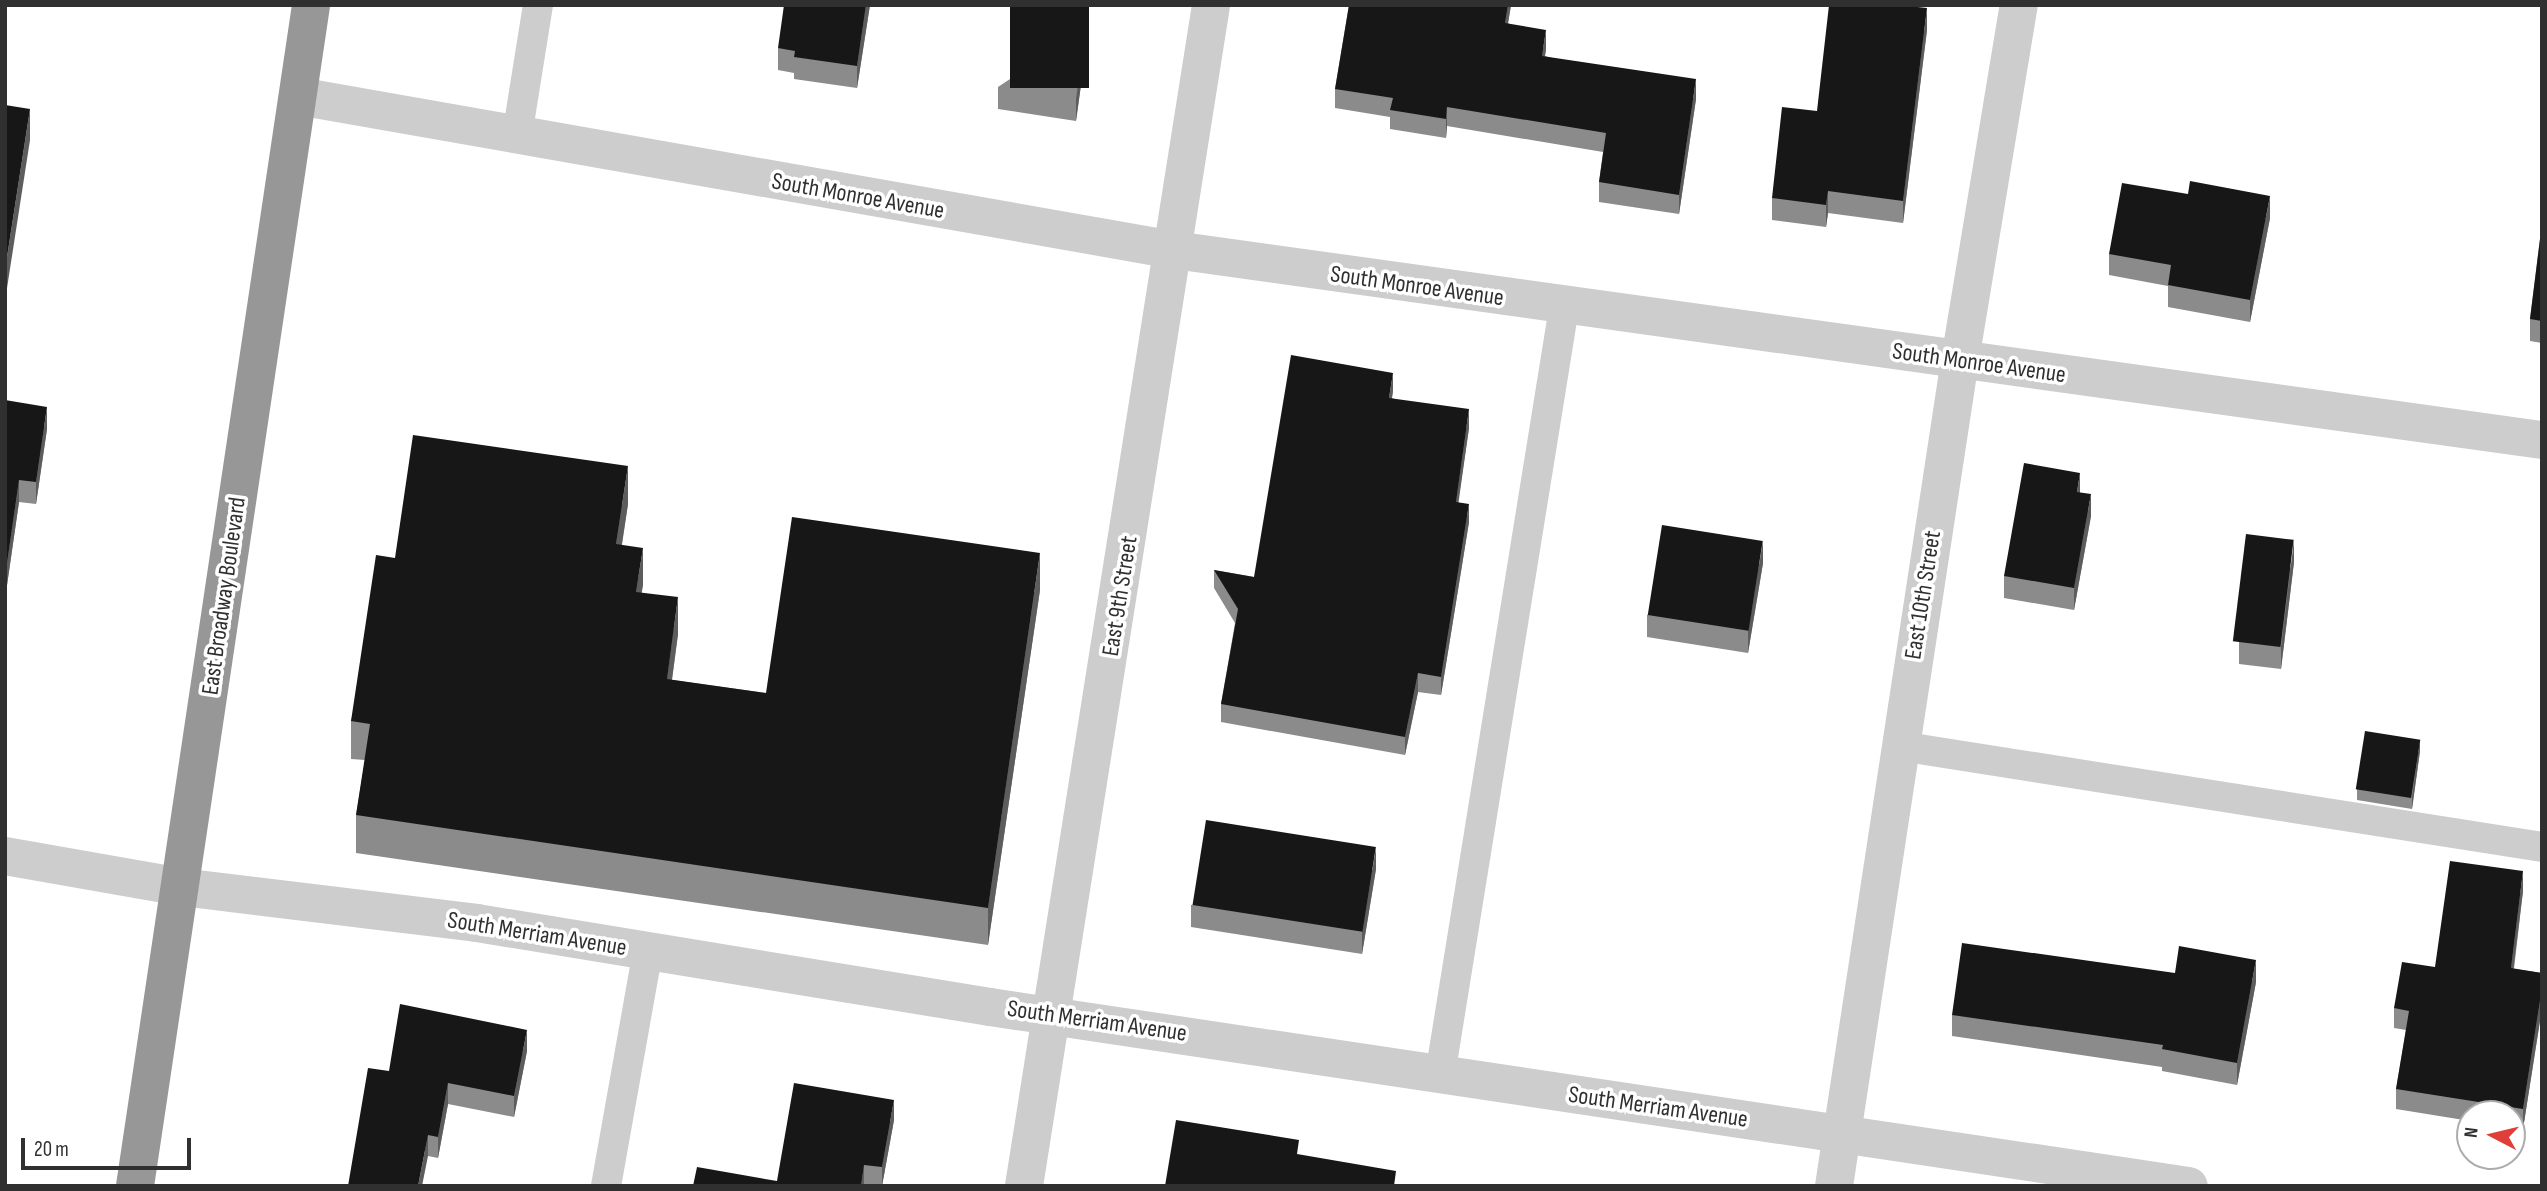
<!DOCTYPE html>
<html>
<head>
<meta charset="utf-8">
<style>
  body { margin:0 }
  #map { position:relative; width:2547px; height:1191px; overflow:hidden; background:#fff; font-family:"Sofia Sans Condensed",sans-serif }
  div>[style] { position:absolute }
  .lane>* { height:30px; margin:-15px; padding:0 15px; transform-origin:15px; border-radius:15px; background:#cdcdcd }
  .street>* { height:38px; margin:-19px; padding:0 19px; transform-origin:19px; border-radius:19px; background:#cdcdcd }
  .highway>* { height:38px; margin:-19px; padding:0 19px; transform-origin:19px; border-radius:19px; background:#979797 }
  .wall>* { inset:0; background:#8b8b8b }
  .shaded-wall>* { inset:0; background:#5d5d5d }
  .building>* { inset:0; background:#171717; transform-origin:0 0 }
  span { translate:-50% -50%; white-space:nowrap; text-align:center; line-height:1.15; -webkit-text-stroke:7px #fff; paint-order:stroke }
  .street-label { font-size:24px; color:#303030 }
  .frame { position:absolute; inset:0; border:7px solid #303030; pointer-events:none }
  .north { position:absolute; left:2456px; top:1100px; width:70px; height:70px; box-sizing:border-box; background:#fff; border:2px solid #acacac; border-radius:50%; rotate:277deg; font-size:19px; font-weight:700; line-height:28px; text-align:center; color:#303030 }
  .north::after { content:''; display:block; margin:auto; width:24px; height:32px; background:#e03e39; clip-path:polygon(50% 0,100% 100%,50% 72%,0 100%) }
  .scale { position:absolute; left:21px; top:1138px; width:170px; height:32px; box-sizing:border-box; border:4px solid #303030; border-top:0; padding-left:9px; font-size:21px; line-height:24px; white-space:nowrap; color:#303030; -webkit-text-stroke:5px #fff; paint-order:stroke }
</style>
</head>
<body>
<div id="map">
  <div class="lane">
    <div style="left:517px;top:136px;width:133px;rotate:-80.9deg"></div>
    <div style="left:1900px;top:746px;width:650px;rotate:8.94deg"></div>
    <div style="left:1440px;top:1075px;width:777px;rotate:-80.82deg"></div>
    <div style="left:606px;top:1186px;width:240px;rotate:-79.9deg"></div>
  </div>
  <div class="street">
    <div style="left:298px;top:96px;width:889px;rotate:9.97deg"></div>
    <div style="left:1174px;top:250px;width:1381px;rotate:7.91deg"></div>
    <div style="left:5px;top:856px;width:179px;rotate:10deg"></div>
    <div style="left:181px;top:887px;width:298px;rotate:6.9deg"></div>
    <div style="left:477px;top:923px;width:520px;rotate:9.3deg"></div>
    <div style="left:990px;top:1007px;width:1212px;rotate:8.49deg"></div>
    <div style="left:1024px;top:1186px;width:1196px;rotate:-81deg"></div>
    <div style="left:1834px;top:1186px;width:836px;rotate:-81.33deg"></div>
    <div style="left:1960px;top:360px;width:360px;rotate:-80.6deg"></div>
  </div>
  <div class="highway">
    <div style="left:135px;top:1186px;width:1194px;rotate:-81.52deg"></div>
  </div>
  <div class="wall">
    <div style="clip-path:polygon(870px 5px,857px 88px,794px 79px,794px 73px,778px 70px,778px 48px)"></div>
    <div style="clip-path:polygon(1349px 5px,1511px 5px,1508px 23px,1546px 49px,1545px 56px,1696px 99px,1679px 214px,1599px 202px,1599px 182px,1603px 152px,1447px 126px,1446px 138px,1390px 129px,1390px 117px,1335px 108px,1335px 89px)"></div>
    <div style="clip-path:polygon(1089px 27px,1076px 121px,998px 109px,998px 87px)"></div>
    <div style="clip-path:polygon(1927px 30px,1903px 223px,1828px 213px,1826px 227px,1772px 220px,1772px 198px,1817px 111px)"></div>
    <div style="clip-path:polygon(2270px 218px,2250px 322px,2168px 307px,2168px 286px,2109px 275px,2109px 254px)"></div>
    <div style="clip-path:polygon(2542px 223px,2542px 343px,2530px 341px,2530px 319px)"></div>
    <div style="clip-path:polygon(1393px 391px,1392px 398px,1469px 428px,1458px 502px,1469px 522px,1441px 695px,1418px 692px,1405px 755px,1221px 722px,1221px 704px,1235px 623px,1214px 588px,1214px 570px,1254px 577px)"></div>
    <div style="clip-path:polygon(5px 400px,47px 429px,36px 504px,19px 502px,5px 599px)"></div>
    <div style="clip-path:polygon(2080px 493px,2091px 516px,2074px 610px,2004px 598px,2004px 576px)"></div>
    <div style="clip-path:polygon(628px 504px,622px 545px,643px 585px,641px 592px,678px 634px,672px 680px,766px 693px,1040px 590px,988px 945px,356px 853px,356px 815px,365px 760px,351px 759px,351px 721px,395px 558px)"></div>
    <div style="clip-path:polygon(2294px 562px,2281px 669px,2239px 664px,2239px 642px)"></div>
    <div style="clip-path:polygon(1763px 563px,1748px 653px,1647px 637px,1647px 615px)"></div>
    <div style="clip-path:polygon(2420px 751px,2412px 809px,2357px 800px,2357px 789px)"></div>
    <div style="clip-path:polygon(1376px 869px,1362px 954px,1191px 927px,1191px 905px)"></div>
    <div style="clip-path:polygon(2523px 891px,2514px 969px,2542px 973px,2542px 1008px,2523px 1129px,2512px 1127px,2512px 1114px,2470px 1114px,2470px 1121px,2396px 1109px,2396px 1089px,2406px 1030px,2394px 1028px,2394px 1008px,2435px 967px)"></div>
    <div style="clip-path:polygon(2175px 973px,2256px 982px,2237px 1085px,2162px 1071px,2162px 1067px,1952px 1036px,1952px 1015px)"></div>
    <div style="clip-path:polygon(527px 1051px,514px 1117px,448px 1104px,438px 1158px,428px 1156px,389px 1071px)"></div>
    <div style="clip-path:polygon(894px 1120px,882px 1186px,777px 1181px)"></div>
  </div>
  <div class="shaded-wall">
    <div style="clip-path:polygon(866px 5px,870px 5px,857px 88px,857px 66px)"></div>
    <div style="clip-path:polygon(1089px 5px,1089px 27px,1076px 121px,1076px 99px)"></div>
    <div style="clip-path:polygon(1508px 5px,1511px 5px,1505px 42px,1505px 23px)"></div>
    <div style="clip-path:polygon(1927px 8px,1927px 30px,1903px 223px,1903px 201px)"></div>
    <div style="clip-path:polygon(1546px 30px,1546px 49px,1542px 75px,1542px 56px)"></div>
    <div style="clip-path:polygon(1696px 79px,1696px 99px,1679px 214px,1679px 195px)"></div>
    <div style="clip-path:polygon(1447px 107px,1447px 126px,1446px 138px,1446px 119px)"></div>
    <div style="clip-path:polygon(30px 109px,30px 140px,5px 301px,5px 270px)"></div>
    <div style="clip-path:polygon(1828px 191px,1828px 213px,1826px 227px,1826px 205px)"></div>
    <div style="clip-path:polygon(2270px 196px,2270px 218px,2250px 322px,2250px 300px)"></div>
    <div style="clip-path:polygon(1393px 373px,1393px 391px,1389px 416px,1389px 398px)"></div>
    <div style="clip-path:polygon(47px 407px,47px 429px,36px 504px,36px 482px)"></div>
    <div style="clip-path:polygon(1469px 409px,1469px 428px,1456px 520px,1456px 502px)"></div>
    <div style="clip-path:polygon(628px 466px,628px 504px,616px 581px,616px 544px)"></div>
    <div style="clip-path:polygon(2080px 473px,2080px 494px,2077px 492px)"></div>
    <div style="clip-path:polygon(19px 480px,19px 502px,5px 599px,5px 577px)"></div>
    <div style="clip-path:polygon(2091px 494px,2091px 516px,2074px 610px,2074px 588px)"></div>
    <div style="clip-path:polygon(1469px 504px,1469px 522px,1441px 695px,1441px 677px)"></div>
    <div style="clip-path:polygon(2294px 540px,2294px 562px,2281px 669px,2281px 647px)"></div>
    <div style="clip-path:polygon(1763px 541px,1763px 563px,1748px 653px,1748px 631px)"></div>
    <div style="clip-path:polygon(643px 548px,643px 585px,636px 629px,636px 592px)"></div>
    <div style="clip-path:polygon(1040px 553px,1040px 590px,988px 945px,988px 908px)"></div>
    <div style="clip-path:polygon(678px 597px,678px 634px,667px 716px,667px 679px)"></div>
    <div style="clip-path:polygon(1418px 673px,1418px 692px,1405px 755px,1405px 737px)"></div>
    <div style="clip-path:polygon(2420px 740px,2420px 751px,2412px 809px,2412px 797px)"></div>
    <div style="clip-path:polygon(1376px 848px,1376px 869px,1362px 954px,1362px 932px)"></div>
    <div style="clip-path:polygon(2523px 871px,2523px 891px,2511px 988px,2511px 968px)"></div>
    <div style="clip-path:polygon(2256px 960px,2256px 982px,2237px 1085px,2237px 1063px)"></div>
    <div style="clip-path:polygon(2542px 988px,2542px 1008px,2523px 1129px,2523px 1109px)"></div>
    <div style="clip-path:polygon(527px 1030px,527px 1051px,514px 1117px,514px 1096px)"></div>
    <div style="clip-path:polygon(448px 1083px,448px 1104px,438px 1158px,438px 1137px)"></div>
    <div style="clip-path:polygon(894px 1100px,894px 1120px,882px 1186px,882px 1167px)"></div>
    <div style="clip-path:polygon(428px 1135px,428px 1156px,422px 1186px,418px 1186px)"></div>
    <div style="clip-path:polygon(864px 1165px,864px 1186px,861px 1186px)"></div>
  </div>
  <div class="building">
    <div style="clip-path:polygon(784px 5px,866px 5px,857px 66px,794px 57px,795px 51px,778px 48px)"></div>
    <div style="left:1010px;top:5px;width:79px;height:83px"></div>
    <div style="clip-path:polygon(1349px 5px,1508px 5px,1505px 23px,1546px 30px,1542px 56px,1696px 79px,1679px 195px,1599px 182px,1606px 133px,1447px 107px,1446px 119px,1390px 110px,1393px 98px,1335px 89px)"></div>
    <div style="clip-path:polygon(1829px 5px,1899px 5px,1927px 8px,1903px 201px,1828px 191px,1826px 205px,1772px 198px,1782px 107px,1817px 111px)"></div>
    <div style="clip-path:polygon(5px 105px,30px 109px,5px 270px)"></div>
    <div style="clip-path:polygon(2190px 181px,2270px 196px,2250px 300px,2168px 285px,2171px 265px,2109px 254px,2122px 183px,2188px 194px)"></div>
    <div style="clip-path:polygon(2542px 223px,2542px 321px,2530px 319px)"></div>
    <div style="clip-path:polygon(1291px 355px,1393px 373px,1389px 398px,1469px 409px,1456px 502px,1469px 504px,1441px 677px,1418px 673px,1405px 737px,1221px 704px,1238px 609px,1214px 570px,1254px 577px)"></div>
    <div style="clip-path:polygon(5px 400px,47px 407px,36px 482px,19px 480px,5px 577px)"></div>
    <div style="clip-path:polygon(413px 435px,628px 466px,616px 544px,643px 548px,636px 592px,678px 597px,667px 679px,766px 693px,792px 517px,1040px 553px,988px 908px,356px 815px,370px 724px,351px 721px,376px 555px,395px 558px)"></div>
    <div style="clip-path:polygon(2024px 463px,2080px 473px,2077px 492px,2091px 494px,2074px 588px,2004px 576px)"></div>
    <div style="left:1662px;top:525px;width:102px;height:91px;rotate:9deg"></div>
    <div style="left:2246px;top:534px;width:48px;height:108px;rotate:7deg"></div>
    <div style="left:2365px;top:731px;width:56px;height:59px;rotate:9deg"></div>
    <div style="left:1206px;top:820px;width:172px;height:86px;rotate:9deg"></div>
    <div style="clip-path:polygon(2450px 861px,2523px 871px,2511px 968px,2542px 973px,2542px 988px,2523px 1109px,2396px 1089px,2409px 1011px,2394px 1008px,2402px 962px,2435px 967px)"></div>
    <div style="clip-path:polygon(1962px 943px,2175px 973px,2179px 946px,2256px 960px,2237px 1063px,2162px 1049px,2163px 1045px,1952px 1015px)"></div>
    <div style="clip-path:polygon(400px 1004px,527px 1030px,514px 1096px,448px 1083px,438px 1137px,428px 1135px,418px 1186px,348px 1186px,368px 1068px,389px 1071px)"></div>
    <div style="clip-path:polygon(794px 1083px,894px 1100px,882px 1167px,864px 1165px,861px 1186px,693px 1186px,697px 1167px,777px 1181px)"></div>
    <div style="clip-path:polygon(1176px 1120px,1299px 1140px,1297px 1154px,1396px 1171px,1394px 1186px,1165px 1186px)"></div>
  </div>
  <div class="street-label">
    <span style="left:858px;top:196px;rotate:10deg">South Monroe Avenue</span>
    <span style="left:1417px;top:286px;rotate:8deg">South Monroe Avenue</span>
    <span style="left:1979px;top:363px;rotate:8deg">South Monroe Avenue</span>
    <span style="left:1923px;top:595px;rotate:-81deg">East 10th Street</span>
    <span style="left:224px;top:596px;rotate:-82deg">East Broadway Boulevard</span>
    <span style="left:1120px;top:596px;rotate:-81deg">East 9th Street</span>
    <span style="left:537px;top:934px;rotate:9deg">South Merriam Avenue</span>
    <span style="left:1097px;top:1021px;rotate:8deg">South Merriam Avenue</span>
    <span style="left:1658px;top:1107px;rotate:8deg">South Merriam Avenue</span>
  </div>
  <div class="frame"></div>
  <div class="north">N</div>
  <div class="scale">20 m</div>
</div>
</body>
</html>
